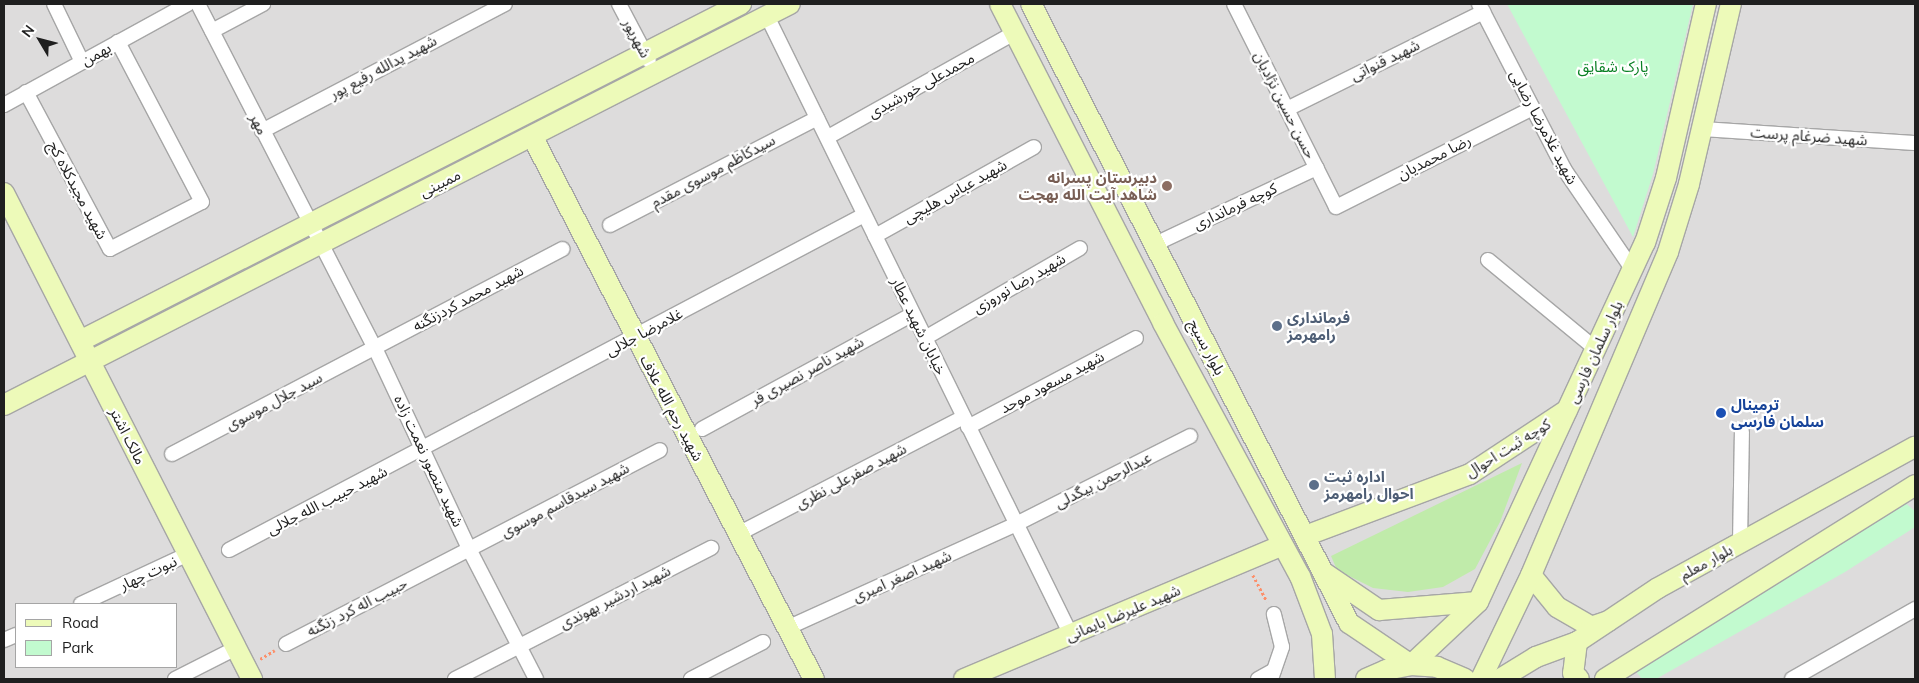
<!DOCTYPE html>
<html>
<head>
<meta charset="utf-8">
<style>
  body { margin:0 }
  #map { position:relative; width:1919px; height:683px; overflow:hidden; background:#f0eee5; font-family:Mulish,"Noto Sans Arabic",sans-serif }
  div>[style] { position:absolute }
  .residential>* { inset:0; background:#dddcdc }
  .grass>* { inset:0; background:#c0ebaa }
  .park>* { inset:0; background:#c2facf }
  .path>* { height:2.5px; margin-top:-1.25px; transform-origin:0; background:repeating-linear-gradient(90deg,#fc8f6a 0 2.5px,transparent 0 5px) }
  .roads { filter:drop-shadow(1px 0 #a6a6a6) drop-shadow(-1px 0 #a6a6a6) drop-shadow(0 1px #a6a6a6) drop-shadow(0 -1px #a6a6a6) }
  .street>* { height:14px; margin:-7px; padding:0 7px; transform-origin:7px; border-radius:7px; background:#fff }
  .secondary>* { height:20px; margin:-10px; padding:0 10px; transform-origin:10px; border-radius:10px; background:#edfab9 }
  .dots>* { width:14px; height:14px; translate:-50% -50%; box-sizing:border-box; border:2px solid #fff; border-radius:50% }
  span { translate:-50% -50%; white-space:nowrap; text-align:center; line-height:1.15; -webkit-text-stroke:4.5px #fff; paint-order:stroke }
  .street-label { font-size:15px; color:#1f1f1f }
  .park-label { font-size:15px; color:#0a8025 }
  .education-label { font-size:15px; color:#785e54; font-weight:700 }
  .right { translate:-100% -50%; text-align:right }
  .service-label { font-size:15px; color:#4e5e75; font-weight:700 }
  .left { translate:0 -50%; text-align:left }
  .transit-label { font-size:15px; color:#164399; font-weight:700 }
  .frame { position:absolute; inset:0; border:5px solid #1f1f1f; pointer-events:none }
  .legend { position:absolute; left:15px; top:603px; width:162px; height:65px; box-sizing:border-box; background:#fff; border:1px solid #a5a5a5; margin:0; padding:6px 9px; list-style:none; font-size:15px; color:#1f1f1f }
  .legend li { display:flex; align-items:center; gap:10px; height:25px }
  .legend b { width:25px; border:1px solid #a5a5a5 }
  .north { position:absolute; left:15px; top:15px; width:50px; height:50px; -webkit-text-stroke:4px #fff; paint-order:stroke; rotate:307deg; font-size:14px; font-weight:700; line-height:20px; text-align:center; color:#1f1f1f }
  .north::after { content:''; display:block; margin:auto; width:18px; height:22px; background:#1f1f1f; clip-path:polygon(50% 0,100% 100%,50% 72%,0 100%) }
</style>
</head>
<body>
<div id="map">
  <div class="residential">
    <div style="clip-path:polygon(evenodd,4px 4px,1915px 4px,1915px 679px,4px 679px,4px 4px,16px 604px,176px 604px,176px 667px,16px 667px,16px 604px)"></div>
  </div>
  <div class="grass">
    <div style="clip-path:polygon(1522px 463px,1500px 522px,1475px 569px,1443px 587px,1408px 592px,1373px 588px,1337px 570px,1331px 556px)"></div>
  </div>
  <div class="park">
    <div style="clip-path:polygon(1507px 4px,1693px 4px,1653px 174px,1633px 237px)"></div>
    <div style="clip-path:polygon(1904px 502px,1915px 511px,1915px 527px,1845px 572px,1656px 679px,1642px 679px,1633px 668px)"></div>
  </div>
  <div class="path">
    <div style="left:1253px;top:575px;width:30px;rotate:62deg"></div>
    <div style="left:260px;top:659px;width:17px;rotate:-31deg"></div>
  </div>
  <div class="roads">
    <div class="street">
      <div style="left:54px;top:4px;width:64px;rotate:64.2deg"></div>
      <div style="left:198px;top:4px;width:387px;rotate:62.8deg"></div>
      <div style="left:375px;top:348px;width:222px;rotate:64.9deg"></div>
      <div style="left:469px;top:549px;width:146px;rotate:62.7deg"></div>
      <div style="left:619px;top:4px;width:64px;rotate:62.2deg"></div>
      <div style="left:1234px;top:4px;width:227px;rotate:63.3deg"></div>
      <div style="left:1336px;top:207px;width:220px;rotate:-26.7deg"></div>
      <div style="left:1479px;top:4px;width:186px;rotate:62.7deg"></div>
      <div style="left:1564px;top:169px;width:122px;rotate:55.7deg"></div>
      <div style="left:767px;top:16px;width:690px;rotate:63.84deg"></div>
      <div style="left:212px;top:31px;width:58px;rotate:-27.9deg"></div>
      <div style="left:26px;top:92px;width:178px;rotate:61.9deg"></div>
      <div style="left:110px;top:249px;width:103px;rotate:-27.1deg"></div>
      <div style="left:202px;top:202px;width:181px;rotate:-117.7deg"></div>
      <div style="left:4px;top:105px;width:210px;rotate:-28.8deg"></div>
      <div style="left:1287px;top:109px;width:219px;rotate:-26.3deg"></div>
      <div style="left:1702px;top:129px;width:213px;rotate:3.8deg"></div>
      <div style="left:262px;top:131px;width:274px;rotate:-27.6deg"></div>
      <div style="left:828px;top:137px;width:213px;rotate:-29.2deg"></div>
      <div style="left:610px;top:225px;width:233px;rotate:-27.3deg"></div>
      <div style="left:875px;top:236px;width:182px;rotate:-29.2deg"></div>
      <div style="left:1153px;top:245px;width:181px;rotate:-25.2deg"></div>
      <div style="left:1488px;top:260px;width:140px;rotate:39.5deg"></div>
      <div style="left:925px;top:338px;width:179px;rotate:-30.1deg"></div>
      <div style="left:968px;top:427px;width:190px;rotate:-27.9deg"></div>
      <div style="left:702px;top:429px;width:240px;rotate:-28.6deg"></div>
      <div style="left:172px;top:454px;width:441px;rotate:-27.7deg"></div>
      <div style="left:738px;top:534px;width:254px;rotate:-27.4deg"></div>
      <div style="left:1740px;top:543px;width:111px;rotate:-89deg"></div>
      <div style="left:229px;top:550px;width:718px;rotate:-27.81deg"></div>
      <div style="left:81px;top:604px;width:118px;rotate:-25deg"></div>
      <div style="left:787px;top:628px;width:252px;rotate:-24.4deg"></div>
      <div style="left:1016px;top:524px;width:195px;rotate:-26.8deg"></div>
      <div style="left:4px;top:640px;width:13px;rotate:-23deg"></div>
      <div style="left:286px;top:644px;width:421px;rotate:-27.4deg"></div>
      <div style="left:175px;top:679px;width:68px;rotate:-26.9deg"></div>
      <div style="left:455px;top:679px;width:288px;rotate:-27.1deg"></div>
      <div style="left:691px;top:679px;width:81px;rotate:-27.2deg"></div>
      <div style="left:1258px;top:679px;width:18px;rotate:-29deg"></div>
      <div style="left:1271px;top:679px;width:34px;rotate:-71deg"></div>
      <div style="left:1282px;top:647px;width:34px;rotate:-104deg"></div>
      <div style="left:1792px;top:679px;width:142px;rotate:-29.6deg"></div>
    </div>
    <div class="secondary">
      <div style="left:1000px;top:4px;width:358px;rotate:62.9deg"></div>
      <div style="left:1163px;top:323px;width:288px;rotate:61.6deg"></div>
      <div style="left:1300px;top:576px;width:62px;rotate:69.2deg"></div>
      <div style="left:1322px;top:634px;width:45px;rotate:86.2deg"></div>
      <div style="left:1031px;top:4px;width:696px;rotate:62.81deg"></div>
      <div style="left:1349px;top:623px;width:75px;rotate:34.1deg"></div>
      <div style="left:1411px;top:665px;width:92px;rotate:-43.2deg"></div>
      <div style="left:1478px;top:602px;width:396px;rotate:-65.1deg"></div>
      <div style="left:1645px;top:243px;width:68px;rotate:-72.1deg"></div>
      <div style="left:1666px;top:178px;width:179px;rotate:-77.1deg"></div>
      <div style="left:532px;top:136px;width:612px;rotate:62.56deg"></div>
      <div style="left:4px;top:193px;width:546px;rotate:62.97deg"></div>
      <div style="left:80px;top:341px;width:742px;rotate:-27.01deg"></div>
      <div style="left:4px;top:405px;width:882px;rotate:-27.03deg"></div>
      <div style="left:1305px;top:536px;width:176px;rotate:-20.6deg"></div>
      <div style="left:1470px;top:474px;width:116px;rotate:-33.4deg"></div>
      <div style="left:1323px;top:572px;width:68px;rotate:34.2deg"></div>
      <div style="left:1379px;top:610px;width:99px;rotate:-4.6deg"></div>
      <div style="left:1531px;top:575px;width:41px;rotate:50.9deg"></div>
      <div style="left:1557px;top:607px;width:39px;rotate:30deg"></div>
      <div style="left:1591px;top:627px;width:18px;rotate:-19deg"></div>
      <div style="left:1577px;top:642px;width:31px;rotate:97deg"></div>
      <div style="left:1573px;top:673px;width:8px;rotate:45deg"></div>
      <div style="left:964px;top:679px;width:345px;rotate:-22.8deg"></div>
      <div style="left:1366px;top:679px;width:22px;rotate:-24deg"></div>
      <div style="left:1386px;top:670px;width:25px;rotate:-11deg"></div>
      <div style="left:1411px;top:665px;width:26px;rotate:4deg"></div>
      <div style="left:1437px;top:667px;width:30px;rotate:23deg"></div>
      <div style="left:1481px;top:679px;width:115px;rotate:-64.3deg"></div>
      <div style="left:1531px;top:575px;width:351px;rotate:-67deg"></div>
      <div style="left:1668px;top:252px;width:71px;rotate:-72.8deg"></div>
      <div style="left:1689px;top:184px;width:185px;rotate:-76.9deg"></div>
      <div style="left:1500px;top:679px;width:42px;rotate:-31.4deg"></div>
      <div style="left:1536px;top:657px;width:44px;rotate:-20.1deg"></div>
      <div style="left:1577px;top:642px;width:97px;rotate:-33.7deg"></div>
      <div style="left:1658px;top:588px;width:293px;rotate:-28.8deg"></div>
      <div style="left:1605px;top:679px;width:366px;rotate:-32deg"></div>
    </div>
  </div>
  <div class="dots">
    <div style="left:1167px;top:186px;background:#8d6e63"></div>
    <div style="left:1277px;top:326px;background:#5c6f8a"></div>
    <div style="left:1721px;top:413px;background:#1a4fb4"></div>
    <div style="left:1314px;top:485px;background:#5c6f8a"></div>
  </div>
  <div class="street-label">
    <span style="left:637px;top:38px;rotate:62deg">شهریور</span>
    <span style="left:96px;top:54px;rotate:-29deg">بهمن</span>
    <span style="left:1385px;top:60px;rotate:-26deg">شهید قنواتی</span>
    <span style="left:383px;top:67px;rotate:-28deg">شهید یدالله رفیع پور</span>
    <span style="left:921px;top:85px;rotate:-29deg">محمدعلی خورشیدی</span>
    <span style="left:1285px;top:105px;rotate:63deg">حسن حسین نژادیان</span>
    <span style="left:259px;top:124px;rotate:63deg">مهر</span>
    <span style="left:1544px;top:127px;rotate:62deg">شهید غلامرضا رضایی</span>
    <span style="left:1809px;top:136px;rotate:4deg">شهید ضرغام پرست</span>
    <span style="left:1434px;top:157px;rotate:-27deg">رضا محمدیان</span>
    <span style="left:713px;top:171px;rotate:-28deg">سیدکاظم موسوی مقدم</span>
    <span style="left:440px;top:183px;rotate:-27deg">ممبینی</span>
    <span style="left:78px;top:190px;rotate:62deg">شهید مجیدکلاه کج</span>
    <span style="left:955px;top:191px;rotate:-29deg">شهید عباس هلیچی</span>
    <span style="left:1235px;top:206px;rotate:-25deg">کوچه فرمانداری</span>
    <span style="left:1019px;top:283px;rotate:-30deg">شهید رضا نوروزی</span>
    <span style="left:468px;top:298px;rotate:-28deg">شهید محمد کردزنگنه</span>
    <span style="left:919px;top:326px;rotate:64deg">خیابان شهید عطار</span>
    <span style="left:644px;top:332px;rotate:-28deg">غلامرضا جلالی</span>
    <span style="left:1207px;top:347px;rotate:62deg">بلوار بسیج</span>
    <span style="left:1595px;top:352px;rotate:-65deg">بلوار سلمان فارسی</span>
    <span style="left:807px;top:371px;rotate:-29deg">شهید ناصر نصیری فر</span>
    <span style="left:1052px;top:382px;rotate:-28deg">شهید مسعود موحد</span>
    <span style="left:274px;top:401px;rotate:-28deg">سید جلال موسوی</span>
    <span style="left:672px;top:408px;rotate:62deg">شهید رحم الله علاف</span>
    <span style="left:128px;top:436px;rotate:63deg">مالک اشتر</span>
    <span style="left:1508px;top:448px;rotate:-32deg">کوچه ثبت احوال</span>
    <span style="left:429px;top:461px;rotate:65deg">شهید منصور نعمت زاده</span>
    <span style="left:851px;top:476px;rotate:-28deg">شهید صفرعلی نظری</span>
    <span style="left:1103px;top:480px;rotate:-27deg">عبدالرحمن بیگدلی</span>
    <span style="left:327px;top:500px;rotate:-27deg">شهید حبیب الله جلالی</span>
    <span style="left:565px;top:500px;rotate:-28deg">شهید سیدقاسم موسوی</span>
    <span style="left:1706px;top:562px;rotate:-29deg">بلوار معلم</span>
    <span style="left:148px;top:573px;rotate:-25deg">نبوت چهار</span>
    <span style="left:902px;top:576px;rotate:-24deg">شهید اصغر امیری</span>
    <span style="left:615px;top:597px;rotate:-27deg">شهید اردشیر بهوندی</span>
    <span style="left:357px;top:607px;rotate:-27deg">حبیب اله کرد زنگنه</span>
    <span style="left:1123px;top:613px;rotate:-23deg">شهید علیرضا بایمانی</span>
  </div>
  <div class="park-label">
    <span style="left:1613px;top:67px">پارک شقایق</span>
  </div>
  <div class="education-label">
    <span class="right" style="left:1157px;top:186px">دبیرستان پسرانه<br>شاهد آیت الله بهجت</span>
  </div>
  <div class="service-label">
    <span class="left" style="left:1287px;top:326px">فرمانداری<br>رامهرمز</span>
    <span class="left" style="left:1324px;top:485px">اداره ثبت<br>احوال رامهرمز</span>
  </div>
  <div class="transit-label">
    <span class="left" style="left:1731px;top:413px">ترمینال<br>سلمان فارسی</span>
  </div>
  <div class="frame"></div>
  <ul class="legend">
  <li><b style="height:6px;background:#edfab9"></b>Road</li>
  <li><b style="height:14px;background:#c2facf"></b>Park</li>
  </ul>
  <div class="north">N</div>
</div>
</body>
</html>
